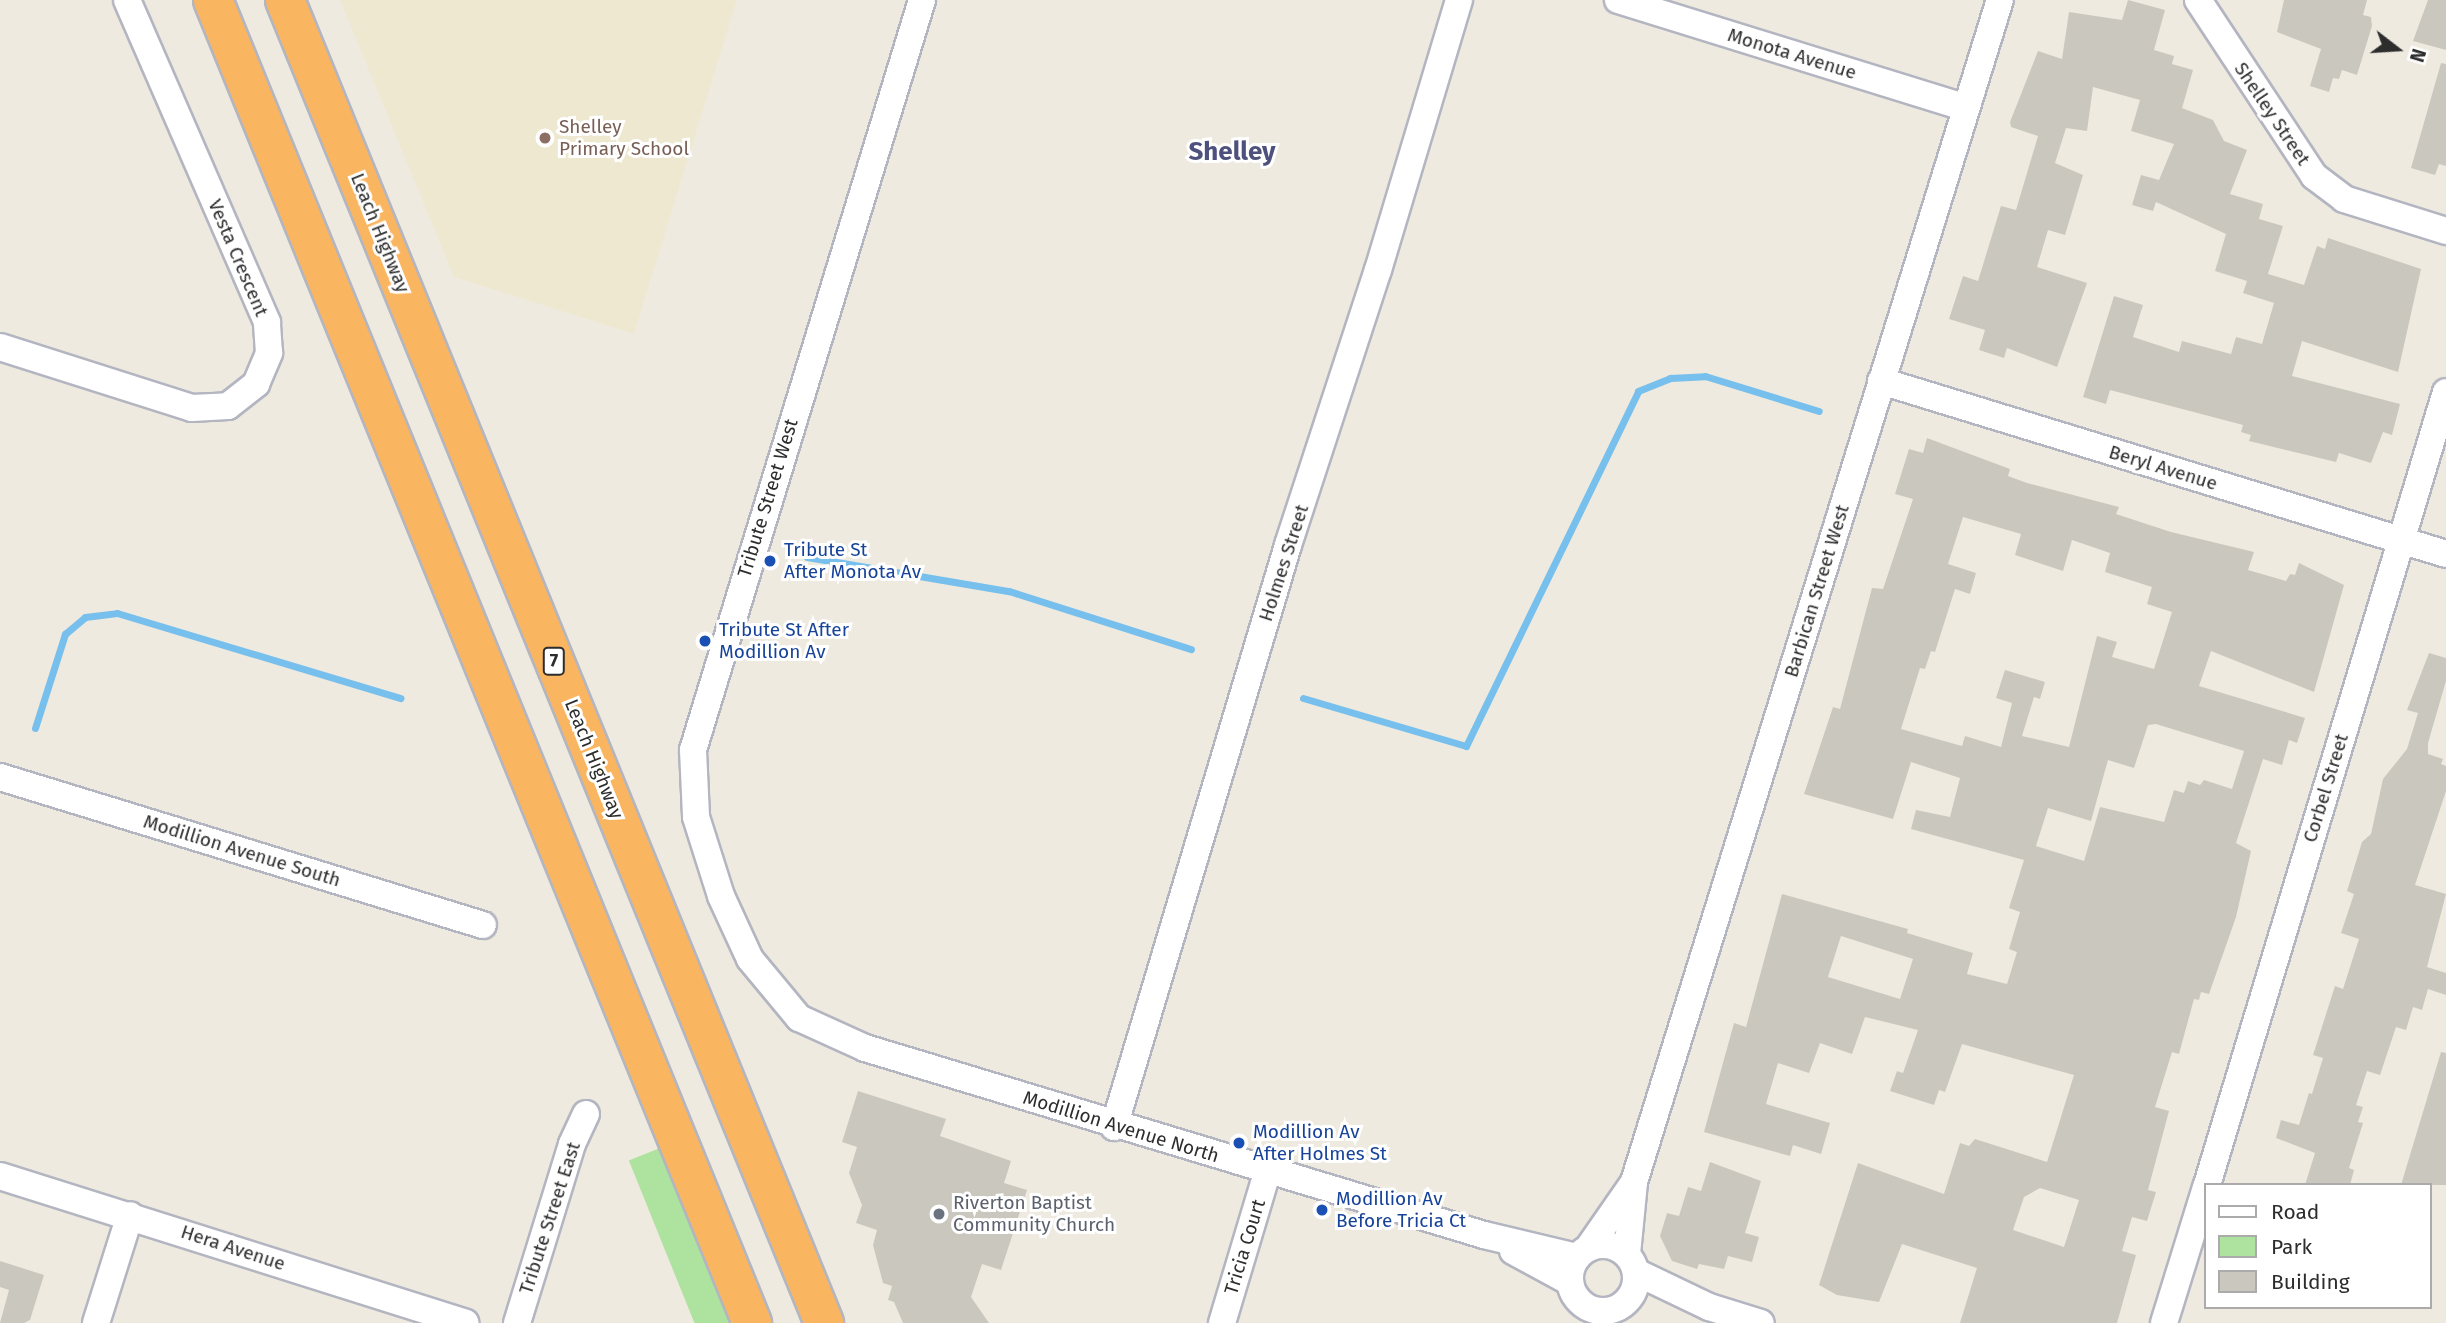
<!DOCTYPE html>
<html>
<head>
<meta charset="utf-8">
<style>
  body { margin:0 }
  #map { position:relative; width:2446px; height:1323px; overflow:hidden; background:#eeeae0; font-family:"Fira Sans",sans-serif }
  div>[style] { position:absolute }
  .education>* { inset:0; background:#efe8d1 }
  .green>* { inset:0; background:#aee29f; transform-origin:0 0 }
  .stream>* { height:7px; margin:-3.5px; padding:0 3.5px; transform-origin:3.5px; border-radius:3.5px; background:#77bfec }
  .building>* { inset:0; background:#cac8be }
  .roads { filter:drop-shadow(2px 0 #b3b5c0) drop-shadow(-2px 0 #b3b5c0) drop-shadow(0 2px #b3b5c0) drop-shadow(0 -2px #b3b5c0) }
  .minor>* { height:26px; margin:-13px; padding:0 13px; transform-origin:13px; border-radius:13px; background:#fff }
  .minor>.ring { margin:-13px; padding:0; box-sizing:content-box; background:none; border:26px solid #fff; border-radius:50% }
  .highway>* { height:38px; margin:-19px; padding:0 19px; transform-origin:19px; border-radius:19px; background:#fab560 }
  .dots>* { width:19px; height:19px; translate:-50% -50%; box-sizing:border-box; border:4px solid #fff; border-radius:50% }
  span { translate:-50% -50%; white-space:nowrap; text-align:center; line-height:1.15; -webkit-text-stroke:6px #fff; paint-order:stroke }
  .shield-label span { padding:2px 5px; background:#fff; border:2px solid; border-radius:5px; -webkit-text-stroke-width:0 }
  .shield-label { font-size:18px; color:#2d2d2d; font-weight:700 }
  .street-label { font-size:19px; color:#2d2d2d }
  .education-label { font-size:19px; color:#785e54 }
  .left { translate:0 -50%; text-align:left }
  .transit-label { font-size:19px; color:#164399 }
  .worship-label { font-size:19px; color:#5b616d }
  .district-label { font-size:26px; color:#4e517d; font-weight:700 }
  .legend { position:absolute; left:2204px; top:1183px; width:228px; height:126px; box-sizing:border-box; background:#fff; border:2px solid #ababab; margin:0; padding:9px 12px; list-style:none; font-size:21px; color:#2d2d2d }
  .legend li { display:flex; align-items:center; gap:14px; height:35px }
  .legend b { width:35px; border:2px solid #ababab }
  .north { position:absolute; left:2362px; top:14px; width:70px; height:70px; -webkit-text-stroke:5px #fff; paint-order:stroke; rotate:107deg; font-size:19px; font-weight:700; line-height:28px; text-align:center; color:#2d2d2d }
  .north::after { content:''; display:block; margin:auto; width:24px; height:32px; background:#2d2d2d; clip-path:polygon(50% 0,100% 100%,50% 72%,0 100%) }
</style>
</head>
<body>
<div id="map">
  <div class="education">
    <div style="clip-path:polygon(340px 0,737px 0,634px 334px,454px 277px)"></div>
  </div>
  <div class="green">
    <div style="left:665px;top:1146px;width:191px;height:39px;rotate:68deg"></div>
  </div>
  <div class="stream">
    <div style="left:807px;top:557px;width:205px;rotate:9.6deg"></div>
    <div style="left:1009px;top:591px;width:191px;rotate:17.7deg"></div>
    <div style="left:1303px;top:698px;width:170px;rotate:16.4deg"></div>
    <div style="left:1466px;top:746px;width:394px;rotate:-64.1deg"></div>
    <div style="left:1638px;top:391px;width:35px;rotate:-22deg"></div>
    <div style="left:1670px;top:378px;width:35px;rotate:-3deg"></div>
    <div style="left:1705px;top:376px;width:119px;rotate:17.1deg"></div>
    <div style="left:35px;top:728px;width:99px;rotate:-72.3deg"></div>
    <div style="left:65px;top:634px;width:26px;rotate:-40deg"></div>
    <div style="left:85px;top:617px;width:32px;rotate:-7deg"></div>
    <div style="left:117px;top:613px;width:296px;rotate:16.7deg"></div>
  </div>
  <div class="building">
    <div style="clip-path:polygon(2128px 0,2165px 10px,2154px 50px,2174px 56px,2172px 64px,2193px 70px,2182px 108px,2213px 120px,2224px 141px,2247px 150px,2230px 194px,2263px 204px,2259px 219px,2283px 226px,2268px 274px,2304px 285px,2317px 246px,2325px 249px,2328px 238px,2421px 269px,2398px 372px,2302px 341px,2292px 376px,2400px 404px,2392px 435px,2383px 432px,2371px 463px,2339px 453px,2336px 462px,2249px 441px,2251px 435px,2241px 432px,2243px 425px,2110px 390px,2106px 404px,2083px 397px,2114px 296px,2143px 305px,2133px 337px,2179px 352px,2182px 341px,2231px 354px,2236px 337px,2262px 344px,2274px 303px,2243px 293px,2247px 281px,2215px 271px,2226px 234px,2156px 202px,2153px 211px,2132px 205px,2141px 175px,2159px 180px,2174px 144px,2131px 131px,2140px 100px,2093px 87px,2087px 131px,2066px 128px,2055px 163px,2083px 175px,2065px 235px,2048px 230px,2037px 267px,2087px 283px,2057px 367px,2007px 348px,2004px 358px,1979px 350px,1985px 330px,1949px 319px,1963px 276px,1978px 281px,2001px 206px,2016px 210px,2038px 136px,2011px 127px,2010px 122px,2038px 51px,2062px 59px,2069px 12px,2122px 20px)"></div>
    <div style="clip-path:polygon(2284px 0,2367px 0,2363px 15px,2371px 17px,2372px 26px,2357px 75px,2342px 70px,2339px 79px,2333px 78px,2329px 92px,2310px 86px,2321px 49px,2277px 32px)"></div>
    <div style="clip-path:polygon(2428px 0,2446px 0,2446px 50px,2413px 41px)"></div>
    <div style="clip-path:polygon(2441px 63px,2446px 64px,2446px 166px,2439px 164px,2435px 175px,2411px 168px)"></div>
    <div style="clip-path:polygon(evenodd,1927px 438px,2010px 469px,2008px 476px,2027px 483px,2119px 507px,2116px 514px,2171px 532px,2254px 552px,2248px 570px,2286px 581px,2290px 574px,2295px 575px,2299px 563px,2344px 585px,2314px 692px,2211px 651px,2199px 686px,2305px 718px,2297px 743px,2289px 740px,2282px 765px,2263px 759px,2236px 843px,2251px 851px,2236px 917px,2209px 994px,2201px 992px,2199px 1000px,2194px 999px,2179px 1054px,2172px 1052px,2155px 1107px,2169px 1111px,2148px 1190px,2156px 1192px,2147px 1221px,2132px 1217px,2122px 1251px,2136px 1255px,2117px 1323px,1960px 1323px,1977px 1268px,1902px 1244px,1879px 1302px,1837px 1295px,1819px 1285px,1858px 1163px,1944px 1194px,1960px 1143px,1969px 1146px,1975px 1139px,2047px 1162px,2074px 1075px,1962px 1044px,1945px 1092px,1939px 1090px,1934px 1105px,1890px 1091px,1897px 1071px,1903px 1073px,1918px 1030px,1865px 1017px,1852px 1054px,1820px 1043px,1809px 1073px,1778px 1063px,1766px 1104px,1830px 1123px,1821px 1154px,1793px 1145px,1790px 1156px,1704px 1132px,1734px 1023px,1746px 1027px,1782px 894px,1908px 929px,1907px 933px,1973px 953px,1967px 974px,2007px 984px,2017px 952px,2009px 949px,2020px 912px,2009px 908px,2024px 860px,1911px 829px,1916px 810px,1950px 817px,1960px 778px,1911px 762px,1893px 819px,1804px 794px,1833px 707px,1840px 709px,1872px 588px,1883px 589px,1913px 499px,1895px 494px,1909px 449px,1923px 453px,1927px 438px,1963px 517px,2021px 534px,2015px 555px,2063px 571px,2072px 540px,2110px 553px,2105px 572px,2152px 587px,2147px 604px,2172px 612px,2154px 669px,2112px 657px,2117px 642px,2097px 636px,2069px 747px,2022px 736px,2034px 697px,2040px 699px,2045px 682px,2005px 670px,1996px 698px,2012px 703px,2001px 747px,1965px 736px,1962px 746px,1901px 729px,1920px 668px,1925px 669px,1931px 651px,1935px 652px,1955px 589px,1970px 594px,1976px 573px,1948px 564px,1963px 517px,1927px 438px,2156px 724px,2244px 751px,2232px 789px,2204px 780px,2200px 785px,2188px 781px,2184px 793px,2174px 790px,2164px 822px,2100px 807px,2084px 861px,2036px 846px,2048px 808px,2091px 821px,2108px 760px,2134px 768px,2148px 725px,2156px 724px,1927px 438px,1841px 936px,1913px 959px,1900px 999px,1828px 977px,1841px 936px,1927px 438px,2040px 1188px,2079px 1200px,2064px 1247px,2013px 1230px,2024px 1197px,2040px 1188px)"></div>
    <div style="clip-path:polygon(2429px 653px,2446px 658px,2446px 681px,2428px 743px,2428px 754px,2443px 759px,2441px 764px,2446px 766px,2446px 791px,2415px 885px,2446px 894px,2427px 967px,2446px 973px,2446px 995px,2428px 989px,2422px 1010px,2413px 1007px,2406px 1030px,2396px 1027px,2380px 1075px,2367px 1071px,2356px 1105px,2363px 1107px,2358px 1122px,2363px 1123px,2349px 1168px,2354px 1170px,2350px 1185px,2305px 1185px,2315px 1153px,2276px 1138px,2281px 1120px,2299px 1125px,2309px 1093px,2312px 1094px,2323px 1058px,2313px 1055px,2335px 986px,2343px 989px,2359px 939px,2341px 933px,2354px 894px,2347px 891px,2362px 842px,2371px 834px,2383px 779px,2407px 749px,2418px 713px,2407px 710px)"></div>
    <div style="clip-path:polygon(2441px 1052px,2446px 1053px,2446px 1185px,2401px 1185px)"></div>
    <div style="clip-path:polygon(858px 1091px,946px 1119px,940px 1136px,1011px 1161px,1004px 1183px,1027px 1190px,1001px 1270px,982px 1264px,971px 1297px,989px 1323px,903px 1323px,894px 1302px,888px 1300px,892px 1286px,883px 1283px,873px 1245px,877px 1230px,856px 1223px,862px 1205px,849px 1173px,857px 1147px,842px 1142px)"></div>
    <div style="clip-path:polygon(1710px 1162px,1761px 1181px,1745px 1233px,1759px 1237px,1752px 1262px,1728px 1256px,1724px 1269px,1699px 1264px,1697px 1269px,1672px 1261px,1660px 1236px,1667px 1213px,1679px 1216px,1688px 1187px,1701px 1191px)"></div>
    <div style="clip-path:polygon(0 1261px,44px 1275px,30px 1320px,24px 1323px,0 1323px,9px 1290px,0 1287px)"></div>
  </div>
  <div class="roads">
    <div class="minor">
      <div style="left:922px;top:0;width:784px;rotate:106.98deg"></div>
      <div style="left:693px;top:750px;width:67px;rotate:87.4deg"></div>
      <div style="left:696px;top:817px;width:83px;rotate:72.4deg"></div>
      <div style="left:721px;top:896px;width:69px;rotate:65.3deg"></div>
      <div style="left:750px;top:959px;width:77px;rotate:50.3deg"></div>
      <div style="left:799px;top:1018px;width:72px;rotate:24.4deg"></div>
      <div style="left:865px;top:1048px;width:647px;rotate:16.81deg"></div>
      <div style="left:1484px;top:1235px;width:96px;rotate:13.3deg"></div>
      <div style="left:1618px;top:0;width:364px;rotate:17.2deg"></div>
      <div style="left:2198px;top:0;width:211px;rotate:56.6deg"></div>
      <div style="left:2314px;top:176px;width:38px;rotate:37deg"></div>
      <div style="left:2344px;top:199px;width:107px;rotate:17.4deg"></div>
      <div style="left:0;top:347px;width:201px;rotate:17.6deg"></div>
      <div style="left:192px;top:408px;width:36px;rotate:-3deg"></div>
      <div style="left:228px;top:406px;width:36px;rotate:-38deg"></div>
      <div style="left:256px;top:384px;width:34px;rotate:-67deg"></div>
      <div style="left:269px;top:353px;width:31px;rotate:-94deg"></div>
      <div style="left:267px;top:322px;width:351px;rotate:-113.5deg"></div>
      <div style="left:1881px;top:381px;width:591px;rotate:17.02deg"></div>
      <div style="left:0;top:777px;width:505px;rotate:17.04deg"></div>
      <div style="left:1114px;top:1127px;width:607px;rotate:-73.35deg"></div>
      <div style="left:1288px;top:545px;width:289px;rotate:-71.9deg"></div>
      <div style="left:1378px;top:270px;width:282px;rotate:-73.3deg"></div>
      <div style="left:0;top:1176px;width:488px;rotate:17.5deg"></div>
      <div style="left:2207px;top:1185px;width:828px;rotate:-73.23deg"></div>
      <div class="ring" style="left:1570px;top:1245px;width:40px;height:40px"></div>
      <div style="left:1589px;top:1247px;width:79px;rotate:-55.3deg"></div>
      <div style="left:1513px;top:1251px;width:65px;rotate:28.5deg"></div>
      <div style="left:1627px;top:1254px;width:72px;rotate:-84.4deg"></div>
      <div style="left:1634px;top:1182px;width:1237px;rotate:-72.8deg"></div>
      <div style="left:1636px;top:1272px;width:81px;rotate:25.6deg"></div>
      <div style="left:1709px;top:1307px;width:54px;rotate:17.1deg"></div>
      <div style="left:96px;top:1323px;width:113px;rotate:-72.5deg"></div>
      <div style="left:517px;top:1323px;width:187px;rotate:-72.9deg"></div>
      <div style="left:572px;top:1144px;width:33px;rotate:-65deg"></div>
      <div style="left:1222px;top:1323px;width:160px;rotate:-73.3deg"></div>
      <div style="left:2164px;top:1323px;width:142px;rotate:-72.8deg"></div>
    </div>
    <div class="highway">
      <div style="left:213px;top:0;width:1429px;rotate:67.83deg"></div>
      <div style="left:285px;top:0;width:1429px;rotate:67.83deg"></div>
    </div>
  </div>
  <div class="dots">
    <div style="left:545px;top:138px;background:#8d6e63"></div>
    <div style="left:770px;top:561px;background:#1a4fb4"></div>
    <div style="left:705px;top:641px;background:#1a4fb4"></div>
    <div style="left:1239px;top:1143px;background:#1a4fb4"></div>
    <div style="left:1322px;top:1210px;background:#1a4fb4"></div>
    <div style="left:939px;top:1214px;background:#6b7280"></div>
  </div>
  <div class="shield-label">
    <span style="left:554px;top:661px">7</span>
  </div>
  <div class="street-label">
    <span style="left:1792px;top:54px;rotate:17deg">Monota Avenue</span>
    <span style="left:2272px;top:114px;rotate:56deg">Shelley Street</span>
    <span style="left:380px;top:233px;rotate:68deg">Leach Highway</span>
    <span style="left:238px;top:258px;rotate:67deg">Vesta Crescent</span>
    <span style="left:2163px;top:468px;rotate:17deg">Beryl Avenue</span>
    <span style="left:768px;top:498px;rotate:-73deg">Tribute Street West</span>
    <span style="left:1284px;top:563px;rotate:-72deg">Holmes Street</span>
    <span style="left:1817px;top:591px;rotate:-73deg">Barbican Street West</span>
    <span style="left:594px;top:759px;rotate:68deg">Leach Highway</span>
    <span style="left:2326px;top:788px;rotate:-73deg">Corbel Street</span>
    <span style="left:242px;top:851px;rotate:17deg">Modillion Avenue South</span>
    <span style="left:1121px;top:1127px;rotate:17deg">Modillion Avenue North</span>
    <span style="left:550px;top:1218px;rotate:-72deg">Tribute Street East</span>
    <span style="left:1245px;top:1247px;rotate:-73deg">Tricia Court</span>
    <span style="left:233px;top:1248px;rotate:18deg">Hera Avenue</span>
  </div>
  <div class="education-label">
    <span class="left" style="left:559px;top:138px">Shelley<br>Primary School</span>
  </div>
  <div class="transit-label">
    <span class="left" style="left:784px;top:561px">Tribute St<br>After Monota Av</span>
    <span class="left" style="left:719px;top:641px">Tribute St After<br>Modillion Av</span>
    <span class="left" style="left:1253px;top:1143px">Modillion Av<br>After Holmes St</span>
    <span class="left" style="left:1336px;top:1210px">Modillion Av<br>Before Tricia Ct</span>
  </div>
  <div class="worship-label">
    <span class="left" style="left:953px;top:1214px">Riverton Baptist<br>Community Church</span>
  </div>
  <div class="district-label">
    <span style="left:1232px;top:152px">Shelley</span>
  </div>
  <ul class="legend">
  <li><b style="height:9px;background:#fff"></b>Road</li>
  <li><b style="height:19px;background:#aee29f"></b>Park</li>
  <li><b style="height:19px;background:#cac8be"></b>Building</li>
  </ul>
  <div class="north">N</div>
</div>
</body>
</html>
